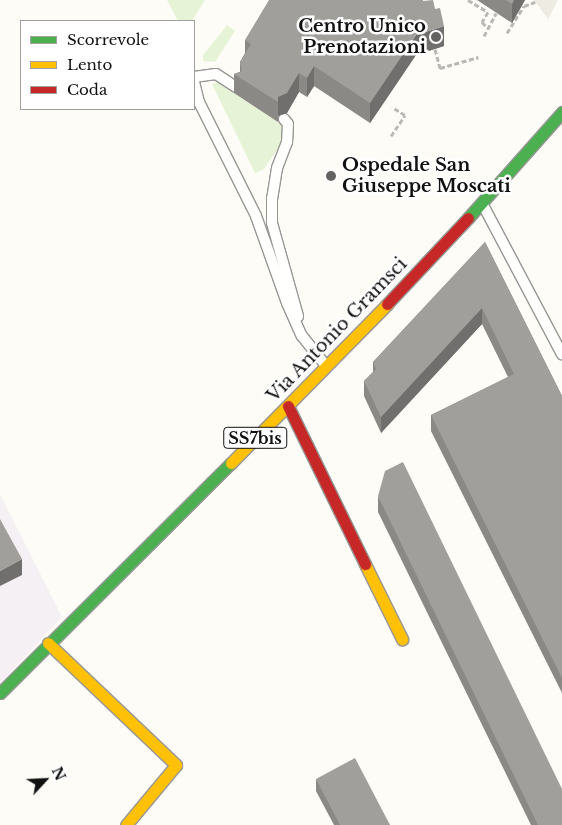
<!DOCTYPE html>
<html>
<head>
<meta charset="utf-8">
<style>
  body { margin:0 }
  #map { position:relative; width:562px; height:825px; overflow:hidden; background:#fdfcf7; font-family:"Libre Baskerville",serif }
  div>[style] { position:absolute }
  .industrial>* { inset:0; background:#f5f0f3 }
  .green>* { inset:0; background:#e7f3d7 }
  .plaza>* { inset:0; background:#edebe2 }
  .path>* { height:3px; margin-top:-1.5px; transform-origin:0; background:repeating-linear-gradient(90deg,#b9b9b8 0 5px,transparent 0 7.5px) }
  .roads { filter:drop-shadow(1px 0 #979795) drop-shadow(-1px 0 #979795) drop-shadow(0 1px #979795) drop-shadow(0 -1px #979795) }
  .lane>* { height:10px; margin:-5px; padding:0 5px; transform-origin:5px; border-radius:5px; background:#fffffe }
  .fast>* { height:11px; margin:-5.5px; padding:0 5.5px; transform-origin:5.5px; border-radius:5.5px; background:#4caf50 }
  .slow>* { height:11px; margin:-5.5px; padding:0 5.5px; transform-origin:5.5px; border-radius:5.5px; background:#ffc107 }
  .jam>* { height:11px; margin:-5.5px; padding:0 5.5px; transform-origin:5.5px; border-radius:5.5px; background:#c62828 }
  .wall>* { inset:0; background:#8a8986 }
  .shaded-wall>* { inset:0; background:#716f6d }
  .building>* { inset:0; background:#a19f9c }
  .dots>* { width:14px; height:14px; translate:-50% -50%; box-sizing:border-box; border:2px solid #fff; border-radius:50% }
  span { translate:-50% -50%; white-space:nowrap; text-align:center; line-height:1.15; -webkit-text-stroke:5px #fff; paint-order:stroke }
  .shield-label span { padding:1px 4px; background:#fff; border:1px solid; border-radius:4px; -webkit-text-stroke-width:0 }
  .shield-label { font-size:16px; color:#111; font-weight:700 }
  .poi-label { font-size:18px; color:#111; font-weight:700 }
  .right { translate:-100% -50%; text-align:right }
  .left { translate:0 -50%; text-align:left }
  .street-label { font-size:18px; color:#111 }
  .legend { position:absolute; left:20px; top:20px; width:175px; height:90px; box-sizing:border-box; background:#fff; border:1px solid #a0a0a0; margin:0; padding:6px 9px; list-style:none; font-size:15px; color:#111 }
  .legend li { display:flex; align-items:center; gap:10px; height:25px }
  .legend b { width:25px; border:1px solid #a0a0a0 }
  .north { position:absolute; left:20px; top:755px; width:50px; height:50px; -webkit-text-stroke:4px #fff; paint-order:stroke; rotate:65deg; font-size:14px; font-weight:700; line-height:20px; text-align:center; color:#111 }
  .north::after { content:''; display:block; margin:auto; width:18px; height:22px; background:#111; clip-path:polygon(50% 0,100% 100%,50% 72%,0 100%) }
</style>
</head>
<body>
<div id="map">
  <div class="industrial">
    <div style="clip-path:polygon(0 494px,62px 617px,0 683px)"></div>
  </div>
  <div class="green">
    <div style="clip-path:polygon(167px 0,205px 0,192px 21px,178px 21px)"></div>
    <div style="clip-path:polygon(227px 25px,235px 31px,215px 62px,203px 61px,203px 55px)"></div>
    <div style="clip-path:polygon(219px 82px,281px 123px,282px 143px,263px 170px,255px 173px,212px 84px)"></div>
  </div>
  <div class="plaza">
    <div style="clip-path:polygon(534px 0,558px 0,548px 19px)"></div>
  </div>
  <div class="path">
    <div style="left:468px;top:0;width:23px;rotate:31deg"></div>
    <div style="left:488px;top:12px;width:12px;rotate:121deg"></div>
    <div style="left:482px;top:22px;width:8px;rotate:45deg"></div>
    <div style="left:507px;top:33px;width:32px;rotate:-58deg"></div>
    <div style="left:524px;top:6px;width:12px;rotate:-20deg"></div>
    <div style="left:484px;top:36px;width:26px;rotate:-62deg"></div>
    <div style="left:435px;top:49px;width:20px;rotate:75deg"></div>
    <div style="left:440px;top:68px;width:40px;rotate:-16deg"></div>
    <div style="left:391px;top:136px;width:25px;rotate:-56deg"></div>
    <div style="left:405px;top:115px;width:15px;rotate:-148deg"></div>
  </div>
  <div class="roads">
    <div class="lane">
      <div style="left:194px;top:77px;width:22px;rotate:-8deg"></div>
      <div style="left:216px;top:74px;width:24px;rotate:33deg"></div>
      <div style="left:194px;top:82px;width:21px;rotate:76deg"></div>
      <div style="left:199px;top:102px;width:127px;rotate:63.4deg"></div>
      <div style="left:256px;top:216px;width:92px;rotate:70.4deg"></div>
      <div style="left:287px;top:303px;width:36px;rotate:66deg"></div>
      <div style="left:302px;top:336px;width:38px;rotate:51deg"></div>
      <div style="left:284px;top:119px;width:6px;rotate:51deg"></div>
      <div style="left:288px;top:124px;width:18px;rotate:93deg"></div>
      <div style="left:287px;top:142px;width:28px;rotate:111deg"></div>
      <div style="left:277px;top:168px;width:30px;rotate:99deg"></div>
      <div style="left:272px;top:198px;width:25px;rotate:90deg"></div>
      <div style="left:272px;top:223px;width:97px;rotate:74.4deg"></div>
      <div style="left:483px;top:205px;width:169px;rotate:62.1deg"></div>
    </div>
    <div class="fast">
      <div style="left:468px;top:218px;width:142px;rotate:-48.4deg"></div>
      <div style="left:0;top:693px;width:326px;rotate:-44.9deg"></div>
    </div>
    <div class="slow">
      <div style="left:231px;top:463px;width:223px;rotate:-45.5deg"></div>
      <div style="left:365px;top:564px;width:84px;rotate:63.7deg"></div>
      <div style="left:48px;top:643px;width:177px;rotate:43.6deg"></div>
      <div style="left:176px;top:765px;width:78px;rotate:129.8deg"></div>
    </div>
    <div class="jam">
      <div style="left:387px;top:304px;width:118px;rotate:-46.7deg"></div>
      <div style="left:288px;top:406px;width:176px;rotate:64deg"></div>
    </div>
  </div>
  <div class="wall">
    <div style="clip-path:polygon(477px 0,525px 0,512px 23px)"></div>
    <div style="clip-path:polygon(245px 40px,444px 46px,416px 55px,370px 123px,314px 86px,307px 97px,299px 92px,287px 113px,278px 116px,278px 122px,234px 93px,234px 74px,240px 72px,240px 62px,245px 53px)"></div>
    <div style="clip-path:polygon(485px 242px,562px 396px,562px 693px,431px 431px,431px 415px,508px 377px,482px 324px,381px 433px,364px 396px,364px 381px,373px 372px,373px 362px)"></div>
    <div style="clip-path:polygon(378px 496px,562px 825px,531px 825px,378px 512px)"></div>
    <div style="clip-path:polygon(316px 779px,390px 825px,334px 825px,316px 791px)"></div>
  </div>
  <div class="shaded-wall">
    <div style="clip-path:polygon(514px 0,525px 0,512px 23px,512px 4px)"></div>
    <div style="clip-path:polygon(444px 26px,444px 46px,416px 55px,370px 123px,370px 103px,416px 35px)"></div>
    <div style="clip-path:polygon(314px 66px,314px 86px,307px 97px,307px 78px)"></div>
    <div style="clip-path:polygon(299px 73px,299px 92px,287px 113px,278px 116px,278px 97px)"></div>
    <div style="clip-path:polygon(482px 308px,482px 324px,381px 433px,381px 417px)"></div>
    <div style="clip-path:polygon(22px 559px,22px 575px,0 586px,0 571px)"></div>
  </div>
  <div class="building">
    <div style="clip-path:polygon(269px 0,423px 0,423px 1px,433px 0,435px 9px,440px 8px,444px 26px,416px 35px,370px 103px,314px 66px,307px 78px,299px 73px,287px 93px,278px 97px,278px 102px,234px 74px,242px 71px,240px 62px,251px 44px,245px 40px)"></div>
    <div style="clip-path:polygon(506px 0,514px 0,512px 4px)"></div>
    <div style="clip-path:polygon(485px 242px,562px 396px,562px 678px,431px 415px,514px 374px,482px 308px,381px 417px,364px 381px,376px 369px,373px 362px)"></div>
    <div style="clip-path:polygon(403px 462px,562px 789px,562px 825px,538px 825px,378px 496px,385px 471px)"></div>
    <div style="clip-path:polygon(0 519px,22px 559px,0 571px)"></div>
    <div style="clip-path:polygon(355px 758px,390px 825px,340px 825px,316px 779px)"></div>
  </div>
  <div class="dots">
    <div style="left:436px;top:37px;background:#646362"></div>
    <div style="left:331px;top:176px;background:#646362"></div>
  </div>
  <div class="shield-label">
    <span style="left:255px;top:438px">SS7bis</span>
  </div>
  <div class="poi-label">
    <span class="right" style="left:426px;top:37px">Centro Unico<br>Prenotazioni</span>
    <span class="left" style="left:342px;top:176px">Ospedale San<br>Giuseppe Moscati</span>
  </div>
  <div class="street-label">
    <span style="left:337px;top:330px;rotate:-46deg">Via Antonio Gramsci</span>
  </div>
  <ul class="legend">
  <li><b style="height:6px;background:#4caf50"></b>Scorrevole</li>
  <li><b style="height:6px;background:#ffc107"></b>Lento</li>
  <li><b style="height:6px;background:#c62828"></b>Coda</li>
  </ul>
  <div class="north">N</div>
</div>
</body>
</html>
